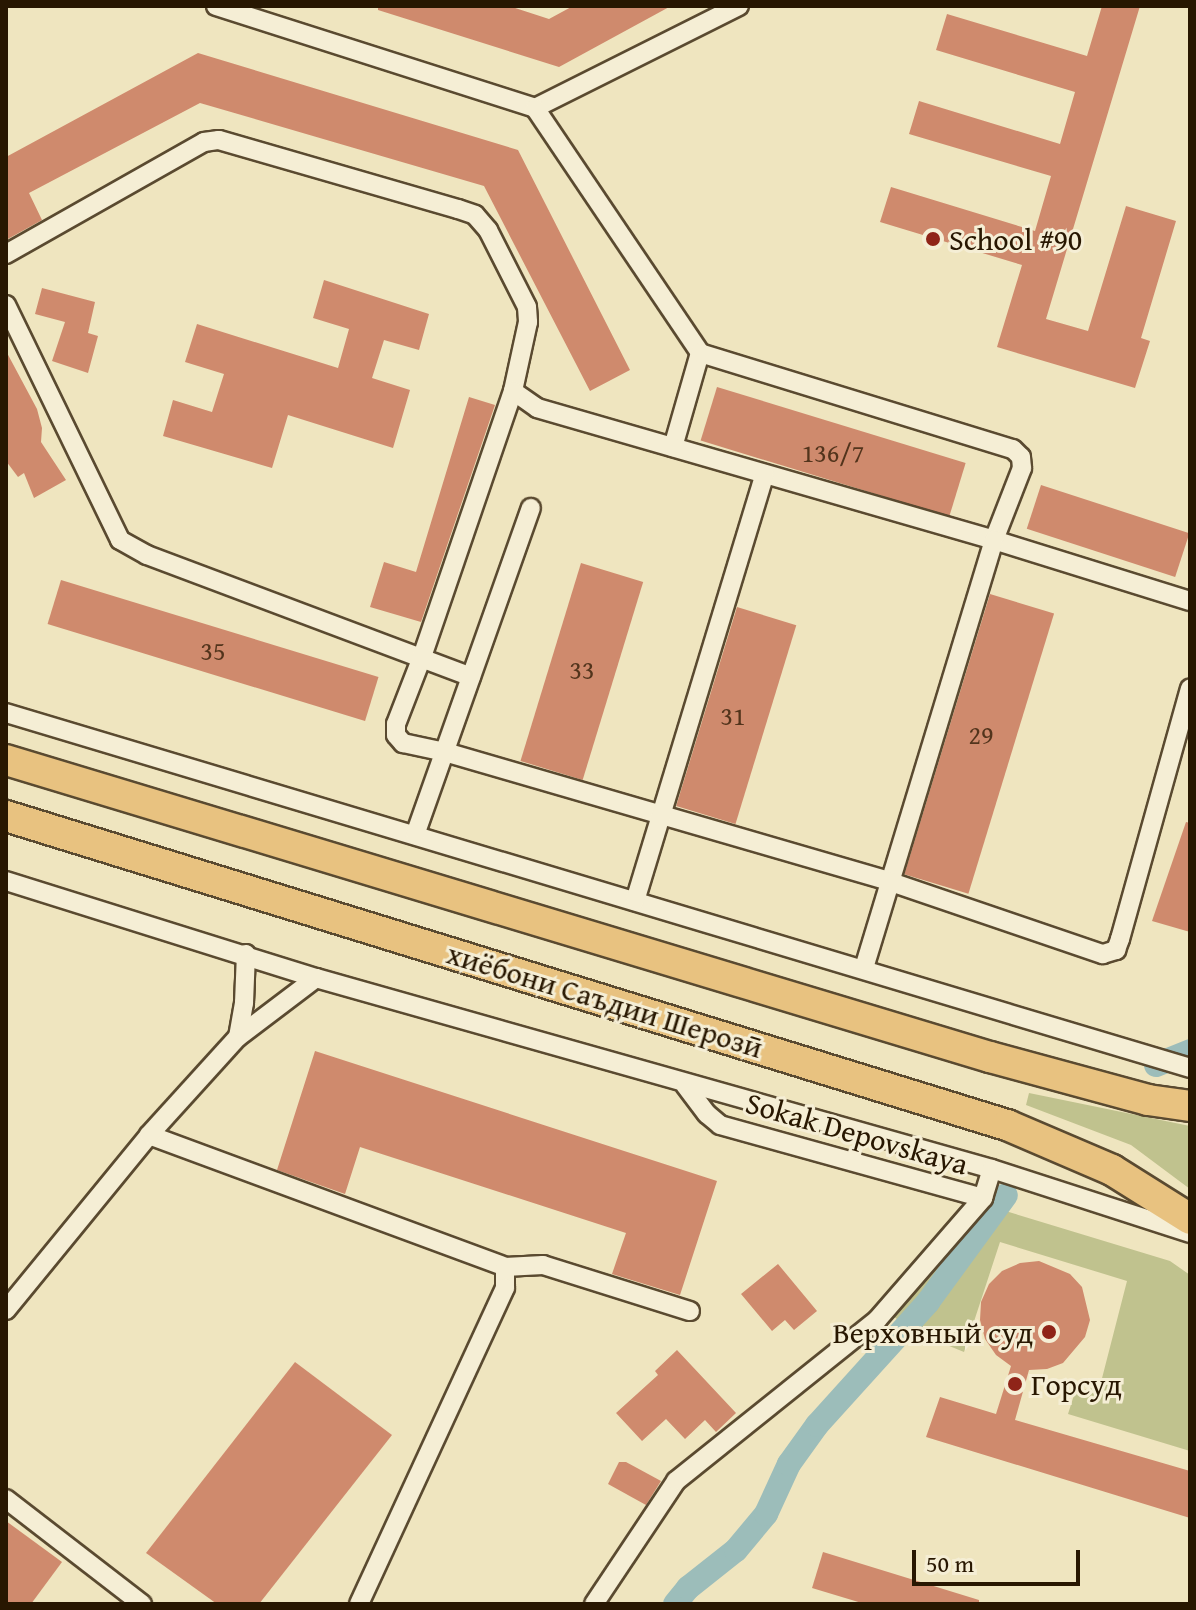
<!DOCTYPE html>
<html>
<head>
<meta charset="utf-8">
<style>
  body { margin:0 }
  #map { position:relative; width:1196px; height:1610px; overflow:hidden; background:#efe5bf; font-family:"Gentium Book Plus",serif }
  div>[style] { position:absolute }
  .green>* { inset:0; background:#c0c28e }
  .canal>* { height:24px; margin:-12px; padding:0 12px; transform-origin:12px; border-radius:12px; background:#9cbdba }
  .building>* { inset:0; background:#cf8a6d; transform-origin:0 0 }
  .roads { filter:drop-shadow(2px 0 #5a4a30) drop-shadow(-2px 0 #5a4a30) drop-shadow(0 2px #5a4a30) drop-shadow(0 -2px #5a4a30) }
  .minor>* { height:18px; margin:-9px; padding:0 9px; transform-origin:9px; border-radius:9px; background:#f5eed5 }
  .primary>* { height:30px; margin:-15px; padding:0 15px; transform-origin:15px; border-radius:15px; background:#e8c280 }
  .dots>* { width:22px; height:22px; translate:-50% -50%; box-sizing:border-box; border:4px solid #f5eed5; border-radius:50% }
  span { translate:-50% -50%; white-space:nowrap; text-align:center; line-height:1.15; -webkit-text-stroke:6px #f5eed5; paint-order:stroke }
  .number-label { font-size:26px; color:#52341c }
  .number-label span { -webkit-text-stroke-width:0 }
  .poi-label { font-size:30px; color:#281701 }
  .left { translate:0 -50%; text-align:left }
  .right { translate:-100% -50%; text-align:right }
  .street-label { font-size:30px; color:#281701 }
  .frame { position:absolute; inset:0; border:8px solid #281701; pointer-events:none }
  .scale { position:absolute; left:912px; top:1550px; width:168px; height:36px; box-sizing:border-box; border:4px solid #281701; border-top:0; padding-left:10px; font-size:24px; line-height:28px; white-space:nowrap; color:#281701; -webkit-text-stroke:6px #f5eed5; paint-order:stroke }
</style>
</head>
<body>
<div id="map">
  <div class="green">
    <div style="clip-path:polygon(1029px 1093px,1190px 1126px,1190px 1189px,1131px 1145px,1026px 1105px)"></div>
    <div style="clip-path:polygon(999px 1209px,1170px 1261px,1190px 1275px,1190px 1451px,1068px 1414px,1075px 1392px,1100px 1386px,1127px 1281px,1000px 1242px,964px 1352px,915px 1332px,890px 1314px)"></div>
  </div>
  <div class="canal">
    <div style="left:1156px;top:1065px;width:37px;rotate:-22deg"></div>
    <div style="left:675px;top:1604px;width:21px;rotate:-51deg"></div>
    <div style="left:688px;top:1588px;width:61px;rotate:-38.4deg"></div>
    <div style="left:736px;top:1550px;width:47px;rotate:-50.2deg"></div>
    <div style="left:766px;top:1514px;width:55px;rotate:-65.3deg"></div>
    <div style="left:789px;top:1464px;width:48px;rotate:-54.3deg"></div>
    <div style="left:817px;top:1425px;width:166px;rotate:-47.9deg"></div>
    <div style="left:928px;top:1302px;width:132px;rotate:-53.9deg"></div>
  </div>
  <div class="building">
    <div style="clip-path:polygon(378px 6px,509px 6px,549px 19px,573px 6px,671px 6px,559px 67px,378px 10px)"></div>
    <div style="clip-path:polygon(1102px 6px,1140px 6px,1046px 319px,1088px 331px,1126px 206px,1176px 221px,1141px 338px,1150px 341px,1135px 388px,997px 347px,1022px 265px,880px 222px,891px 187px,1035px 231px,1051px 176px,909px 134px,919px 101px,1060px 144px,1075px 92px,936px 50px,947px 14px,1087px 56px)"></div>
    <div style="clip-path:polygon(198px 53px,518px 150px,630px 370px,590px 391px,484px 186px,200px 103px,29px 193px,42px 220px,6px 240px,6px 157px)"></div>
    <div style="clip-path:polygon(324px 280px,429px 314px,419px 350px,384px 340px,372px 378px,410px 390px,393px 448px,288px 415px,272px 468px,163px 436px,173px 400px,212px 412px,224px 374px,185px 362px,197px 324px,338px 368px,349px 329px,313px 318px)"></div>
    <div style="clip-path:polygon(42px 288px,95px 302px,88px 333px,98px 336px,88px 373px,52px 361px,65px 322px,35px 314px)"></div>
    <div style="clip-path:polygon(6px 351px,37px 409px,42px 428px,41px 442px,66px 480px,34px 498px,24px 473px,18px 477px,6px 461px)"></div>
    <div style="left:717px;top:387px;width:260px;height:56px;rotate:17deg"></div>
    <div style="clip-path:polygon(469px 397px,495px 405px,421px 622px,370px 607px,384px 562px,416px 572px)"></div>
    <div style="left:1041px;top:485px;width:156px;height:46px;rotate:18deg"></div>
    <div style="left:581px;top:563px;width:65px;height:207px;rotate:17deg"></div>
    <div style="left:61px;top:580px;width:332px;height:46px;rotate:17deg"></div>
    <div style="left:990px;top:594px;width:67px;height:293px;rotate:17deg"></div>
    <div style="left:737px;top:607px;width:62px;height:208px;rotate:17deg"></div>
    <div style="clip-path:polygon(1186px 822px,1190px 823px,1190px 932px,1152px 921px)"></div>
    <div style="clip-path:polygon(315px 1051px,717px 1181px,680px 1295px,612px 1274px,626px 1233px,360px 1147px,345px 1194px,277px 1170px)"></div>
    <div style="clip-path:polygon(1039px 1261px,1070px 1274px,1082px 1287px,1090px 1320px,1085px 1337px,1063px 1363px,1047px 1369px,1029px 1370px,1015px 1420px,1190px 1471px,1190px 1518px,926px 1437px,940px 1397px,996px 1414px,1011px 1366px,996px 1355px,985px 1339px,980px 1320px,981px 1302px,989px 1284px,1002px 1271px,1020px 1263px)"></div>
    <div style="clip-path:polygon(778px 1264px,817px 1311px,794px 1330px,785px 1320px,772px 1331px,741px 1294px)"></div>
    <div style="clip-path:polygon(677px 1350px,736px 1413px,716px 1432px,705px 1420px,685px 1439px,666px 1419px,642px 1441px,616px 1413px,658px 1375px,655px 1371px)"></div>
    <div style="clip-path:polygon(295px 1362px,392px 1435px,259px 1604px,217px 1604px,146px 1553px)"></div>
    <div style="clip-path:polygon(619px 1462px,626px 1462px,661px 1481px,646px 1505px,608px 1484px)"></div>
    <div style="clip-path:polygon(6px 1521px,62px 1562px,31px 1604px,6px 1604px)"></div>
    <div style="clip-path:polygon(823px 1552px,979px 1600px,979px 1604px,865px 1604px,812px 1588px)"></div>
  </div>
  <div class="roads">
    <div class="minor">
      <div style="left:216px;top:6px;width:335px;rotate:17.7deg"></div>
      <div style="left:535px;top:108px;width:228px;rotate:-26.6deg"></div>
      <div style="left:535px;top:108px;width:295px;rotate:56deg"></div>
      <div style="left:700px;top:353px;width:98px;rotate:106deg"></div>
      <div style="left:6px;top:254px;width:227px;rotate:-29.5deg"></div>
      <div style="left:204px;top:142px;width:15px;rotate:-8deg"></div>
      <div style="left:219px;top:140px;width:249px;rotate:16.1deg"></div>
      <div style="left:458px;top:209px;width:18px;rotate:19deg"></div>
      <div style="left:475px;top:215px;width:20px;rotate:49deg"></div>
      <div style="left:488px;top:230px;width:86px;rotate:63.1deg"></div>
      <div style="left:527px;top:307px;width:15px;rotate:86deg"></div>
      <div style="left:528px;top:322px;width:71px;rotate:102.3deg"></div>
      <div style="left:513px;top:391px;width:29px;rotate:35deg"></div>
      <div style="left:537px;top:408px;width:476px;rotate:16.1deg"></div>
      <div style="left:994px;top:540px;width:205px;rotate:17.3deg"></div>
      <div style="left:6px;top:305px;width:261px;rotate:64.1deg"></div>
      <div style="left:120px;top:540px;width:31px;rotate:29deg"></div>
      <div style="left:147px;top:555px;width:346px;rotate:20.6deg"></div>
      <div style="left:700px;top:353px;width:327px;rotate:17.1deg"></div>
      <div style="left:1013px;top:449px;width:11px;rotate:45deg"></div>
      <div style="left:1021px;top:457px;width:11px;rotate:85deg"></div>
      <div style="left:1022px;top:468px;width:77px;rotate:111.3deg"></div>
      <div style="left:994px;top:540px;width:448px;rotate:106.9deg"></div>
      <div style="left:513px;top:391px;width:281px;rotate:108.9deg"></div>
      <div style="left:422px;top:657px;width:72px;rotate:111.2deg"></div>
      <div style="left:396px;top:724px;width:11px;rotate:90deg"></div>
      <div style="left:396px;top:735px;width:11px;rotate:49deg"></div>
      <div style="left:403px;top:743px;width:43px;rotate:12.1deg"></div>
      <div style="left:445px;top:752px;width:461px;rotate:16.2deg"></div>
      <div style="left:888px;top:881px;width:227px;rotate:18.8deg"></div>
      <div style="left:1103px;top:954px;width:14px;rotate:-17deg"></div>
      <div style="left:1116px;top:950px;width:12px;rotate:-70deg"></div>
      <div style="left:1120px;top:939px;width:260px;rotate:-74.4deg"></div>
      <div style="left:6px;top:713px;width:1236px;rotate:16.69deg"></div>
      <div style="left:415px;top:835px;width:347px;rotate:-70.5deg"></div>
      <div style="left:6px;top:881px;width:325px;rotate:17.4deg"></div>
      <div style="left:316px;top:978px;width:702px;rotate:15.78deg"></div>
      <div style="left:992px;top:1169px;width:208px;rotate:17.9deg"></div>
      <div style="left:635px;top:901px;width:446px;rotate:-73.1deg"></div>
      <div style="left:238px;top:1037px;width:35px;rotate:-80deg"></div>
      <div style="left:244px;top:1003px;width:49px;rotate:-87.7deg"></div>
      <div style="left:685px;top:1085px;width:36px;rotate:53deg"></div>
      <div style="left:707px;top:1114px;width:17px;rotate:40deg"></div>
      <div style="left:720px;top:1125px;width:273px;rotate:15.5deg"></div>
      <div style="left:149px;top:1135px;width:380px;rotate:20.3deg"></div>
      <div style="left:505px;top:1267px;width:21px;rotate:90deg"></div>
      <div style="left:505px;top:1288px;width:348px;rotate:114.8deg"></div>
      <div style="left:505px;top:1267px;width:38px;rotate:-3deg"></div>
      <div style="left:543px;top:1265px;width:154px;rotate:17.4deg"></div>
      <div style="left:6px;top:1310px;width:226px;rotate:-50.7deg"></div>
      <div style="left:149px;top:1135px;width:132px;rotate:-47.8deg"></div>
      <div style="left:238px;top:1037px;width:98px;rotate:-37.1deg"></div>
      <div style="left:6px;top:1499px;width:172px;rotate:37.7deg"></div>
      <div style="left:594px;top:1604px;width:148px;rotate:-56.3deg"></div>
      <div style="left:676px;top:1481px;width:258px;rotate:-38.7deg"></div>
      <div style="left:877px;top:1320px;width:162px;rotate:-49deg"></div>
      <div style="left:983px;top:1198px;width:30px;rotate:-73deg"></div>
    </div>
    <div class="primary">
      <div style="left:6px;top:760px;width:1028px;rotate:16.8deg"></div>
      <div style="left:990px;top:1057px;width:164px;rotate:15.2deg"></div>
      <div style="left:1148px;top:1100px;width:42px;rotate:8.1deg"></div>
      <div style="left:6px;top:816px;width:1048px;rotate:17.16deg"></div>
      <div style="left:1007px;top:1125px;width:114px;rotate:23.2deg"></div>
      <div style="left:1112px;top:1170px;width:92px;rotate:32.1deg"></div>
    </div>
  </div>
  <div class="dots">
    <div style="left:933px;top:239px;background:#8f2418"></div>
    <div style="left:1049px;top:1332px;background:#8f2418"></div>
    <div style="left:1015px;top:1384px;background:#8f2418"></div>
  </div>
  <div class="number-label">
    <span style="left:833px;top:453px">136/7</span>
    <span style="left:213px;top:651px">35</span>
    <span style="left:582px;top:670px">33</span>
    <span style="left:733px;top:716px">31</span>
    <span style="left:981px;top:735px">29</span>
  </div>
  <div class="poi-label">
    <span class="left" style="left:949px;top:239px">School #90</span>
    <span class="right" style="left:1033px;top:1332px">Верховный суд</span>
    <span class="left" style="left:1031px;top:1384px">Горсуд</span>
  </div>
  <div class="street-label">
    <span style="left:605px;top:1000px;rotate:17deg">хиёбони Саъдии Шерозӣ</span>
    <span style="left:857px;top:1133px;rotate:16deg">Sokak Depovskaya</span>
  </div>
  <div class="frame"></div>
  <div class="scale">50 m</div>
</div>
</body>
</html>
